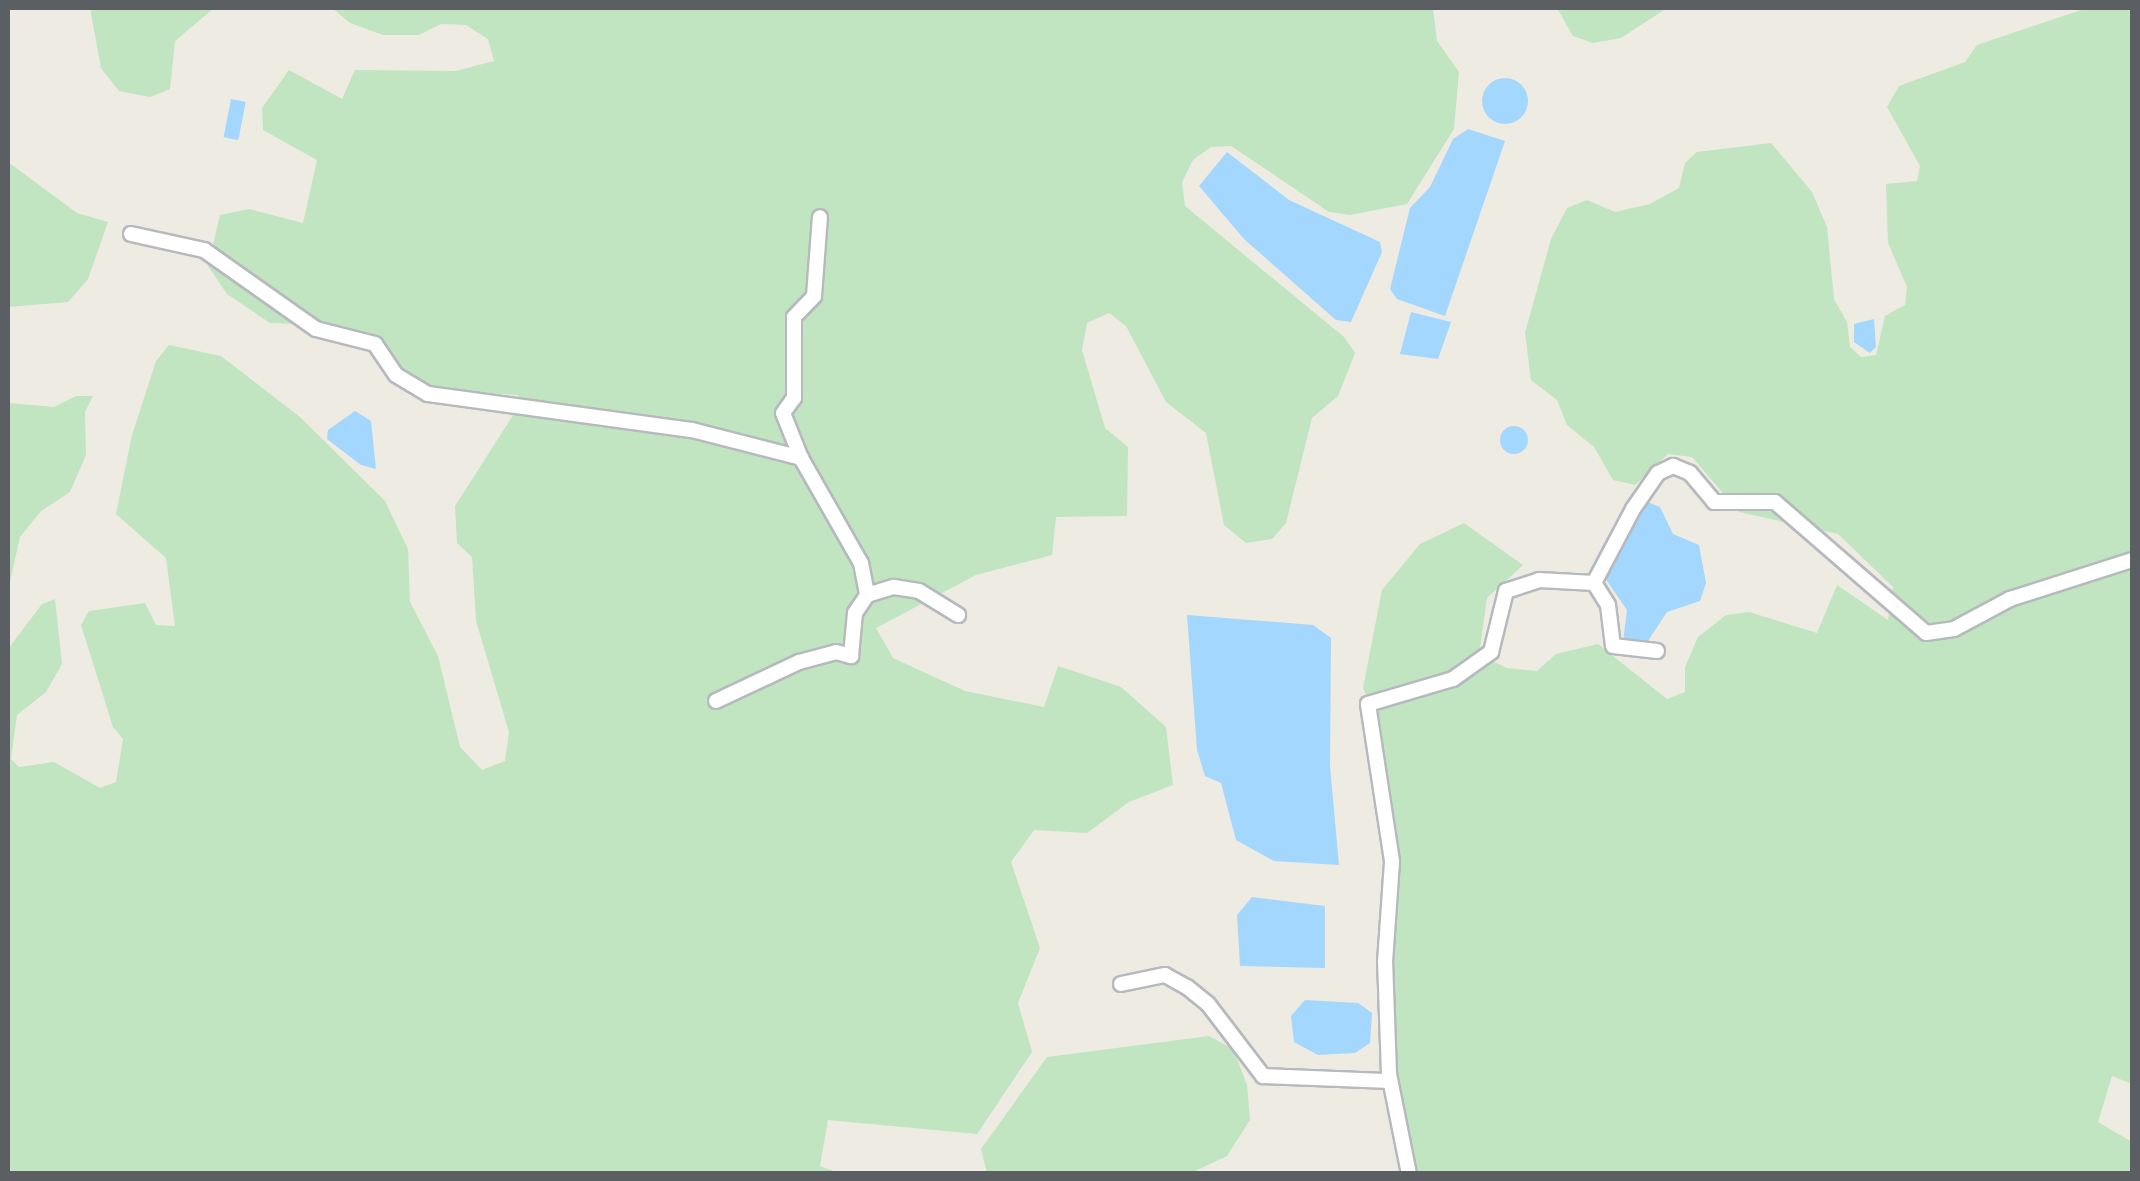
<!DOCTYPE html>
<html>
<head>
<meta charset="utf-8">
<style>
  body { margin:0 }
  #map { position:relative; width:2140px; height:1181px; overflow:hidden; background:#eeebe3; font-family:"PT Sans",sans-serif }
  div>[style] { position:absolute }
  .green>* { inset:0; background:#c0e5c0 }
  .water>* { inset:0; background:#a4d7fd; transform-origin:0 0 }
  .round { border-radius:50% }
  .roads { filter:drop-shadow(2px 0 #b6b9bd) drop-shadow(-2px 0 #b6b9bd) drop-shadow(0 2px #b6b9bd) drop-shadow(0 -2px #b6b9bd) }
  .street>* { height:14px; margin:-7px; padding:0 7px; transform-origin:7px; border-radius:7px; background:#fff }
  span { translate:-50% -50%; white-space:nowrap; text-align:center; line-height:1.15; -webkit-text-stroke:8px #fff; paint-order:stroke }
  .frame { position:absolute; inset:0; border:10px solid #5b5f63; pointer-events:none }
</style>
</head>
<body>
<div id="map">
  <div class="green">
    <div style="clip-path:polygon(90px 8px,214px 8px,175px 41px,170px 89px,150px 97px,119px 91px,101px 68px)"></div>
    <div style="clip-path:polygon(332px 8px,1433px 8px,1437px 41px,1459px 72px,1454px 129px,1407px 204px,1350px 215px,1329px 212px,1231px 146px,1211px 147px,1193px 160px,1182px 182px,1185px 206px,1344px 337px,1355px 353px,1338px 396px,1312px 418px,1286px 523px,1272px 539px,1246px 543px,1224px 525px,1206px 433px,1166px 402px,1126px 326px,1109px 313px,1087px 323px,1082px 350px,1105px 428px,1128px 447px,1127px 516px,1056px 517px,1052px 555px,976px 575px,876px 628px,893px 658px,965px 691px,1044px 707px,1058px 666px,1121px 687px,1166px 727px,1173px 785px,1129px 802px,1087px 833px,1034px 830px,1011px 862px,1040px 948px,1018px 1003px,1032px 1052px,977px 1134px,828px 1120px,820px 1166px,842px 1174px,8px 1174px,8px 649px,42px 604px,55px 599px,62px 664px,46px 692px,17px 715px,11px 759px,19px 767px,54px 762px,100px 788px,116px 782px,123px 739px,113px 727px,81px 625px,89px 611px,145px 603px,156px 625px,175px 626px,166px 558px,116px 514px,132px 435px,156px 361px,169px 345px,221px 356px,300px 417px,385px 501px,408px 549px,410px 602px,438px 656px,460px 747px,482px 770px,505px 761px,509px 732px,476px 621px,472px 557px,457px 543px,455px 506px,512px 417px,518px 395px,436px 391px,397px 369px,376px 339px,326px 325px,270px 323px,227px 294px,208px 266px,220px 215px,249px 209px,303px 223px,317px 160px,263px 130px,262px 108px,289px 70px,342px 99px,355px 70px,456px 71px,494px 61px,488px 39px,466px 25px,441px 24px,419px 35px,383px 35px,350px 23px)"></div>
    <div style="clip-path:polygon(1557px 8px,1667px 8px,1621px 38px,1593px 43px,1573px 36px)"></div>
    <div style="clip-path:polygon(2087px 8px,2132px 8px,2132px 1084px,2112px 1076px,2098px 1122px,2132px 1142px,2132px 1173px,1418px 1173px,1393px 1071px,1392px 805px,1376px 717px,1363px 688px,1382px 590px,1420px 544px,1464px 523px,1523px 565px,1487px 598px,1479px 655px,1507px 668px,1537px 671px,1556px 654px,1598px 644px,1667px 699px,1685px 692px,1685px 667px,1698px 637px,1726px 615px,1749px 612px,1817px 633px,1837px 585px,1888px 620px,1893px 587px,1838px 534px,1739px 512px,1692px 457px,1668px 454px,1635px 485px,1613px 480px,1594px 447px,1567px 425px,1557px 400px,1531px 380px,1525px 333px,1551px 239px,1567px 208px,1587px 200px,1615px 212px,1650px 204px,1679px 188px,1685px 163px,1697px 152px,1771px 143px,1812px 192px,1827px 227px,1834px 299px,1847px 322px,1850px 347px,1861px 357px,1876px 355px,1885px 316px,1905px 305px,1907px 287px,1888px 243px,1886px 184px,1917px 181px,1920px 166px,1887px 107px,1899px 86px,1965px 62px,1977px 45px)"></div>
    <div style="clip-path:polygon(8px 162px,77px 213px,108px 222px,88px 279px,68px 302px,8px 307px)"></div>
    <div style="clip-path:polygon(76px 396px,93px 396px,85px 412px,86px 455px,70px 492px,41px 511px,20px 537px,8px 591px,8px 403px,54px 407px)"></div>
    <div style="clip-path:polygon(1209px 1036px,1233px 1049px,1247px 1085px,1250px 1120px,1227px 1156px,1191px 1173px,987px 1173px,981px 1149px,1047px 1057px)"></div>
  </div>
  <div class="water">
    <div class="round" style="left:1482px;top:78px;width:46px;height:46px"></div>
    <div style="left:231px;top:99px;width:15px;height:39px;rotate:11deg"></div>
    <div style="clip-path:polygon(1468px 129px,1505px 141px,1445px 316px,1397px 299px,1390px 289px,1410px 208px,1430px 187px,1453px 139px)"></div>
    <div style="clip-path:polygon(1227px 152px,1289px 200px,1380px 242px,1382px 252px,1351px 322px,1336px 320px,1244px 239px,1199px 186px)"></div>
    <div style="clip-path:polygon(1411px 312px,1451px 322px,1438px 359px,1400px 354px)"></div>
    <div style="clip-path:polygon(1874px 319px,1876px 347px,1870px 353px,1854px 342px,1854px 324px)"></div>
    <div style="clip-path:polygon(355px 411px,371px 421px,376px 469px,361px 465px,327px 439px,328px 430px)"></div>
    <div class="round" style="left:1500px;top:426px;width:28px;height:28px"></div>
    <div style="clip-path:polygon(1648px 502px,1660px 507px,1673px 534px,1699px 545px,1706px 583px,1700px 601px,1667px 612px,1646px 644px,1623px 642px,1627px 610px,1605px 578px)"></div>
    <div style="clip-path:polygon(1187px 615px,1313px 625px,1331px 638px,1330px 766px,1339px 865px,1274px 861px,1236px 840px,1221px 783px,1205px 776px,1197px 750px)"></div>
    <div style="clip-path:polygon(1252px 897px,1325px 906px,1325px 968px,1240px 966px,1237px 915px)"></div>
    <div style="clip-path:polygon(1305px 1000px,1358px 1003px,1372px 1013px,1370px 1043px,1355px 1053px,1318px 1055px,1294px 1042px,1291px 1016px)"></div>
  </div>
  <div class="roads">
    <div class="street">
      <div style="left:131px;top:234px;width:75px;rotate:12.4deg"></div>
      <div style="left:204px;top:250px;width:137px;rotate:35.2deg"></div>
      <div style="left:316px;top:329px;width:61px;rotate:14.3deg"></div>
      <div style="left:375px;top:344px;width:37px;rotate:56deg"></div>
      <div style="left:396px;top:375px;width:37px;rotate:31deg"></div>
      <div style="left:428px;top:394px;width:266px;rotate:7.8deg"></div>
      <div style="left:692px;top:430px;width:113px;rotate:14.4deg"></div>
      <div style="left:801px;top:458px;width:121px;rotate:60.3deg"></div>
      <div style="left:861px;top:563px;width:33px;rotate:79deg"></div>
      <div style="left:801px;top:458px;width:48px;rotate:-111.8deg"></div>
      <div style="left:783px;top:413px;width:19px;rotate:-54deg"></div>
      <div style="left:794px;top:398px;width:81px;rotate:-90deg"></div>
      <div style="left:794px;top:317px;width:29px;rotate:-46deg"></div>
      <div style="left:814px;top:296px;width:79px;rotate:-85.7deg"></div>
      <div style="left:1657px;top:651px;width:44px;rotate:-173.5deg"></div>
      <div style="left:1613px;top:646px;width:41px;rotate:-97deg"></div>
      <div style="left:1608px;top:605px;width:26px;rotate:-122deg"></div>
      <div style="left:1594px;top:583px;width:84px;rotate:-62.2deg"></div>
      <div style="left:1633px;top:509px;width:44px;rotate:-55.2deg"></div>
      <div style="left:1658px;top:473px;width:17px;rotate:-25deg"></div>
      <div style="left:1673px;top:466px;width:18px;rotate:22deg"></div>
      <div style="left:1690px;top:473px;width:38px;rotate:50deg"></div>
      <div style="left:1714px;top:502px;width:61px"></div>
      <div style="left:1775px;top:502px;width:200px;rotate:40.9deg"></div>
      <div style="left:1926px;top:633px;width:28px;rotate:-8deg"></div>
      <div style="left:1954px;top:629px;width:64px;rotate:-28.2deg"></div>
      <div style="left:2010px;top:599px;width:128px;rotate:-17.7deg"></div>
      <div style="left:716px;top:701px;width:92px;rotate:-25.2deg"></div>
      <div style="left:799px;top:662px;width:38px;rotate:-15deg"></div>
      <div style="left:836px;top:652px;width:16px;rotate:15deg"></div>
      <div style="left:851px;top:656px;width:43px;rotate:-84.7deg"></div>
      <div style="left:855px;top:613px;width:22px;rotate:-56deg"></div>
      <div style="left:867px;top:595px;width:28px;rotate:-17deg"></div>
      <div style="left:894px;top:587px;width:25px;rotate:9deg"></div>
      <div style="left:919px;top:591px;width:46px;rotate:31.6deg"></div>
      <div style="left:1121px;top:984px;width:45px;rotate:-11.6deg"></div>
      <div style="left:1165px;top:975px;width:25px;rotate:29deg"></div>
      <div style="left:1187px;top:987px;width:27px;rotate:39deg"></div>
      <div style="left:1208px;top:1004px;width:91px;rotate:52.6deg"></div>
      <div style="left:1263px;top:1076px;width:127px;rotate:2.3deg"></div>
      <div style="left:1409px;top:1174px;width:102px;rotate:-101.3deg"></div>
      <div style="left:1389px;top:1074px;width:112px;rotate:-92deg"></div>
      <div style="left:1385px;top:962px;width:101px;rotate:-86deg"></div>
      <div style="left:1392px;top:861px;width:159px;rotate:-98.7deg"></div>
      <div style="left:1368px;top:704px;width:89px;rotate:-16.4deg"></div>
      <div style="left:1453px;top:679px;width:47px;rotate:-35.4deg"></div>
      <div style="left:1491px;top:652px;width:63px;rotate:-76.2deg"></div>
      <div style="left:1506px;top:591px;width:35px;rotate:-18deg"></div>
      <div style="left:1539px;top:580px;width:55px;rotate:3.1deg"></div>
    </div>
  </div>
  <div class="frame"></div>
</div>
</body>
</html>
